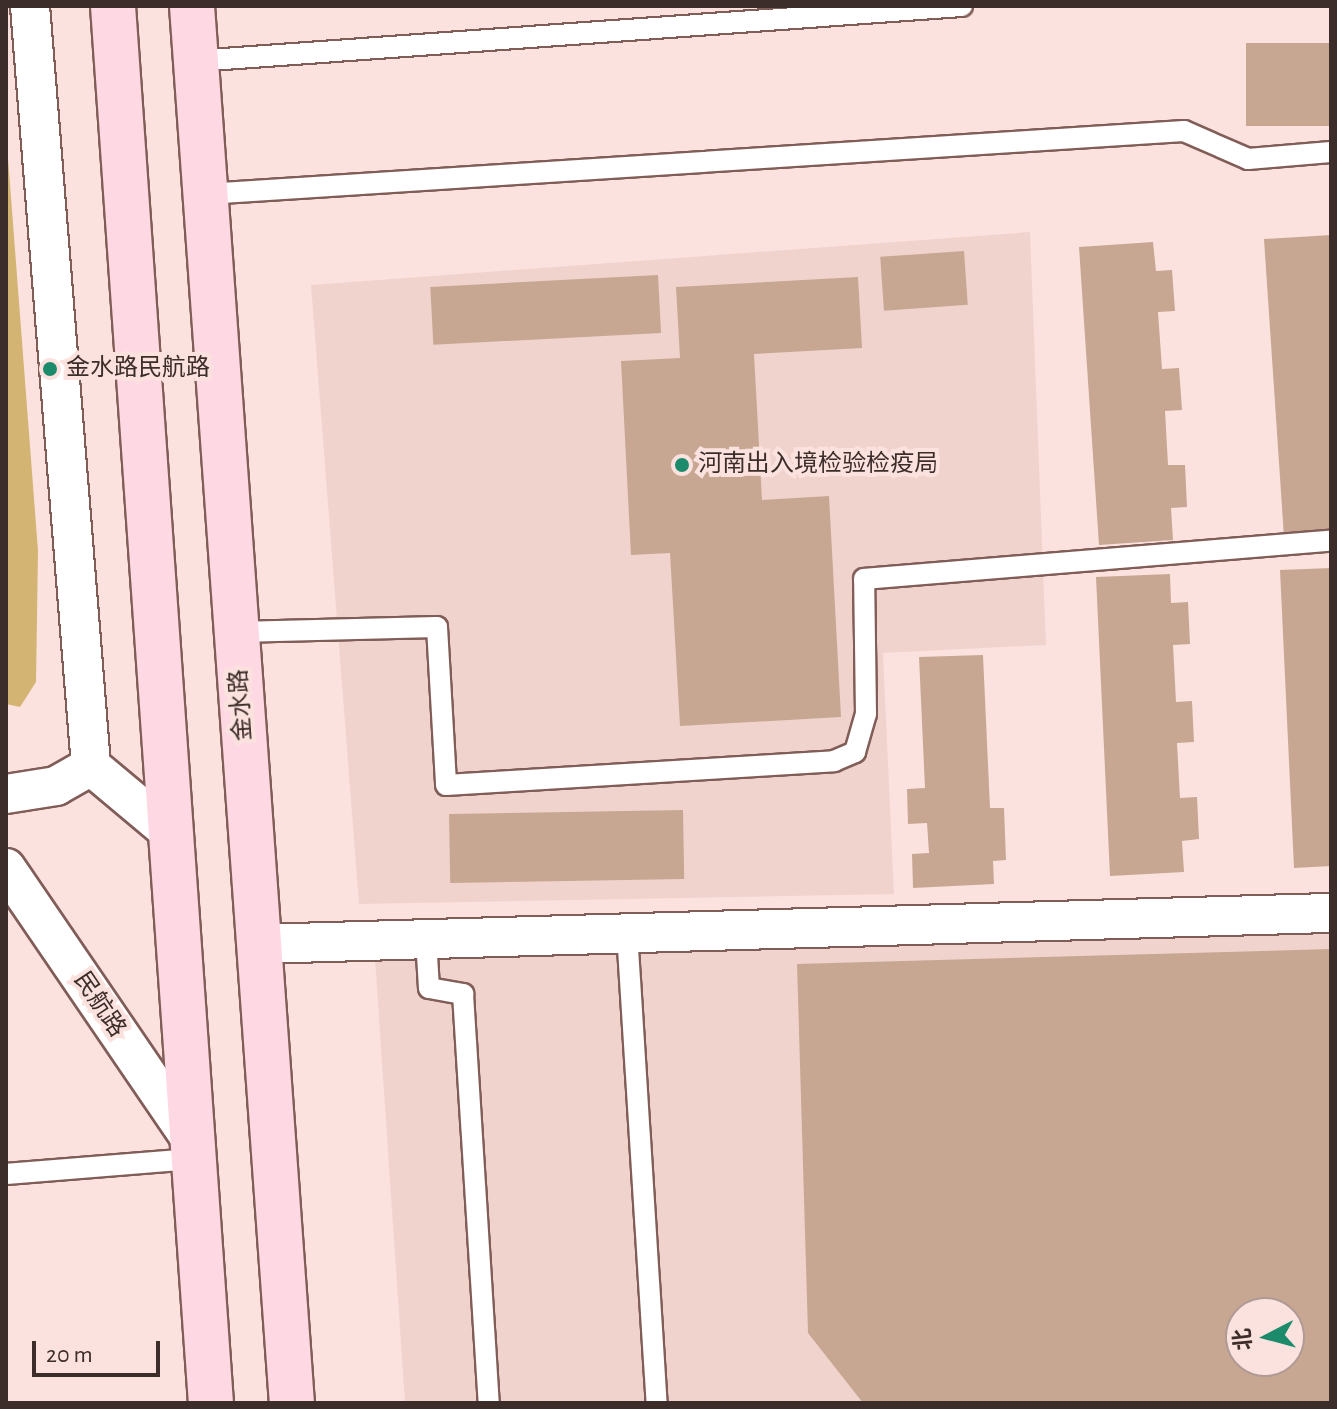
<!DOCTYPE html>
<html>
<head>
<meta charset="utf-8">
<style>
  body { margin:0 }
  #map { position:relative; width:1337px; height:1409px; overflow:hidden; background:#fbe2de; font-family:"Alegreya Sans","Noto Sans SC",sans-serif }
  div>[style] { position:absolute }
  .built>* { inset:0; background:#f1d3ce }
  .green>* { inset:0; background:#d4b473 }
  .building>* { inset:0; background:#c7a792; transform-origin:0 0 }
  .roads { filter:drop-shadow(2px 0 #815d58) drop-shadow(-2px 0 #815d58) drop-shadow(0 2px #815d58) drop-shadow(0 -2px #815d58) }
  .service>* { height:20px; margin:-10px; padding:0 10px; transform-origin:10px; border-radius:10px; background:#fff }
  .minor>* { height:38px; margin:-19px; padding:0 19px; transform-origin:19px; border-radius:19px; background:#fff }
  .primary>* { height:44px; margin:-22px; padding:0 22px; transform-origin:22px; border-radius:22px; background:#fed9e4 }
  .dots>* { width:22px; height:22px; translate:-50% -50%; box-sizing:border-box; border:4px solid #fbe2de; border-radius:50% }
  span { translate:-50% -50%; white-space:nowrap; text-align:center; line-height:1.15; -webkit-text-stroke:8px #fbe2de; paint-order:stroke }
  .poi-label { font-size:24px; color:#3d2d2a }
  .left { translate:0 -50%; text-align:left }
  .street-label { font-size:24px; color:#3d2d2a }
  .frame { position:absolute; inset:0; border:8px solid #3d2d2a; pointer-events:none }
  .north { position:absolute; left:1225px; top:1297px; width:80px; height:80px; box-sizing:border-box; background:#fbe2de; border:2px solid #af9a96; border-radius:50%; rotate:264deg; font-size:22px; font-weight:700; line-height:32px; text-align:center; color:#3d2d2a }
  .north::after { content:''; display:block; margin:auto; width:28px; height:36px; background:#1c8b6b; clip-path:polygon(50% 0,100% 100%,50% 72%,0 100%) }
  .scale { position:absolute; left:32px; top:1341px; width:128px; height:36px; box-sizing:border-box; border:4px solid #3d2d2a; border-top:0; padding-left:10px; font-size:24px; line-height:28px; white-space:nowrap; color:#3d2d2a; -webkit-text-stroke:6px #fbe2de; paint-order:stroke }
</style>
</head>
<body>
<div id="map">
  <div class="built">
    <div style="clip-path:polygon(1030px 232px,1046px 645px,883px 653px,894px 894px,359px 904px,311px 285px)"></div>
    <div style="clip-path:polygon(evenodd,1331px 929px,1331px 1403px,405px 1403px,375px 959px,1331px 929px,1241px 1313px,1289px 1313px,1289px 1361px,1241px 1361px,1241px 1313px)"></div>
  </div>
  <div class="green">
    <div style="clip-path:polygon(6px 132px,38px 551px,36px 682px,20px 707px,6px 704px)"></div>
  </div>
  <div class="building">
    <div style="left:1331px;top:43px;width:83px;height:85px;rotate:90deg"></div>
    <div style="clip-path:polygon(1331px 235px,1331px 534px,1284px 537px,1264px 239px)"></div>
    <div style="clip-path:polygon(1153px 242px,1156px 271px,1172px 270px,1175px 311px,1158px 312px,1162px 369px,1179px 368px,1182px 410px,1165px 411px,1168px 465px,1185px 465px,1187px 507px,1171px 508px,1173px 540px,1099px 545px,1079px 247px)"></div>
    <div style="left:964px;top:251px;width:54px;height:84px;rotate:86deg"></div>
    <div style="left:658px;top:275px;width:58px;height:228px;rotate:87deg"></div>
    <div style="clip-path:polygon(858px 277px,862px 348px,754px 354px,762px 500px,829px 496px,841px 717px,680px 726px,670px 553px,631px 555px,621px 361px,680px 358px,676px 287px)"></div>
    <div style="clip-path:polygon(1331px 568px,1331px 866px,1294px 868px,1280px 570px)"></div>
    <div style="clip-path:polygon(1170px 574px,1171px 603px,1188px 602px,1190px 644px,1173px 645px,1176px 702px,1192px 701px,1194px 742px,1177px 743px,1180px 798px,1197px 797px,1199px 839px,1182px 841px,1184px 872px,1110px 876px,1096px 577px)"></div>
    <div style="clip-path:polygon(983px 655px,990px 808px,1004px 808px,1006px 860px,993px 861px,994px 884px,913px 888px,912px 854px,929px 853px,927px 823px,908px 824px,907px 789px,925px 788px,919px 657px)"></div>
    <div style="left:683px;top:810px;width:69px;height:234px;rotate:89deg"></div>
    <div style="clip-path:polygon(evenodd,1331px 949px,1331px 1403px,863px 1403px,808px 1333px,797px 964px,1331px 949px,1241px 1313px,1289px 1313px,1289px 1361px,1241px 1361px,1241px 1313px)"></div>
  </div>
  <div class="roads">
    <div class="service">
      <div style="left:196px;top:61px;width:768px;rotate:-4.11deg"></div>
      <div style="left:206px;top:194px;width:980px;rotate:-3.69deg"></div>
      <div style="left:1184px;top:131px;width:70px;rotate:23.6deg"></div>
      <div style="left:1248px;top:159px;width:83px;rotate:-4.8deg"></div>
      <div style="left:237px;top:632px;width:200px;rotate:-1.4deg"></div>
      <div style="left:437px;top:627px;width:158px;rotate:86.7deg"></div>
      <div style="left:446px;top:785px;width:389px;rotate:-3.5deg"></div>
      <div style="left:834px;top:761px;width:23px;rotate:-23deg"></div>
      <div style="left:855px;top:752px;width:40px;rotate:-74deg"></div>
      <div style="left:866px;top:714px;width:135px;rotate:-90.8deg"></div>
      <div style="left:864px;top:579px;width:469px;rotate:-4.7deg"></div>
      <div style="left:627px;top:932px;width:472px;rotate:86.4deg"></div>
      <div style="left:426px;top:938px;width:50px;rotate:86.6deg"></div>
      <div style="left:429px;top:988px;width:35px;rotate:10deg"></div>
      <div style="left:463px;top:994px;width:410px;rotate:86.4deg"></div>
      <div style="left:6px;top:1174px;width:189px;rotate:-4.6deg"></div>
    </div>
    <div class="minor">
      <div style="left:30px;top:6px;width:762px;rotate:85.41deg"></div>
      <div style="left:91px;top:766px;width:103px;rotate:39.9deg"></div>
      <div style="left:6px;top:794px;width:51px;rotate:-9.1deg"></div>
      <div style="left:56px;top:786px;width:40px;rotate:-29.7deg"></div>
      <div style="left:6px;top:868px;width:332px;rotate:55.7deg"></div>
      <div style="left:259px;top:944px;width:1072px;rotate:-1.66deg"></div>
    </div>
    <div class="primary">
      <div style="left:113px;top:6px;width:1400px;rotate:85.99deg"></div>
      <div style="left:192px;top:6px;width:1401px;rotate:85.91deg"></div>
    </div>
  </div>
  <div class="dots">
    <div style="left:50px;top:369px;background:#1c8b6b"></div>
    <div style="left:682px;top:465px;background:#1c8b6b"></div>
  </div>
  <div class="poi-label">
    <span class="left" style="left:66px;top:369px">金水路民航路</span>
    <span class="left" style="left:698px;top:465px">河南出入境检验检疫局</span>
  </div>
  <div class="street-label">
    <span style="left:242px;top:705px;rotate:-94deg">金水路</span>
    <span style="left:99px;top:1005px;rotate:56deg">民航路</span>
  </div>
  <div class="frame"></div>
  <div class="north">北</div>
  <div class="scale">20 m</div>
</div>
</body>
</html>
